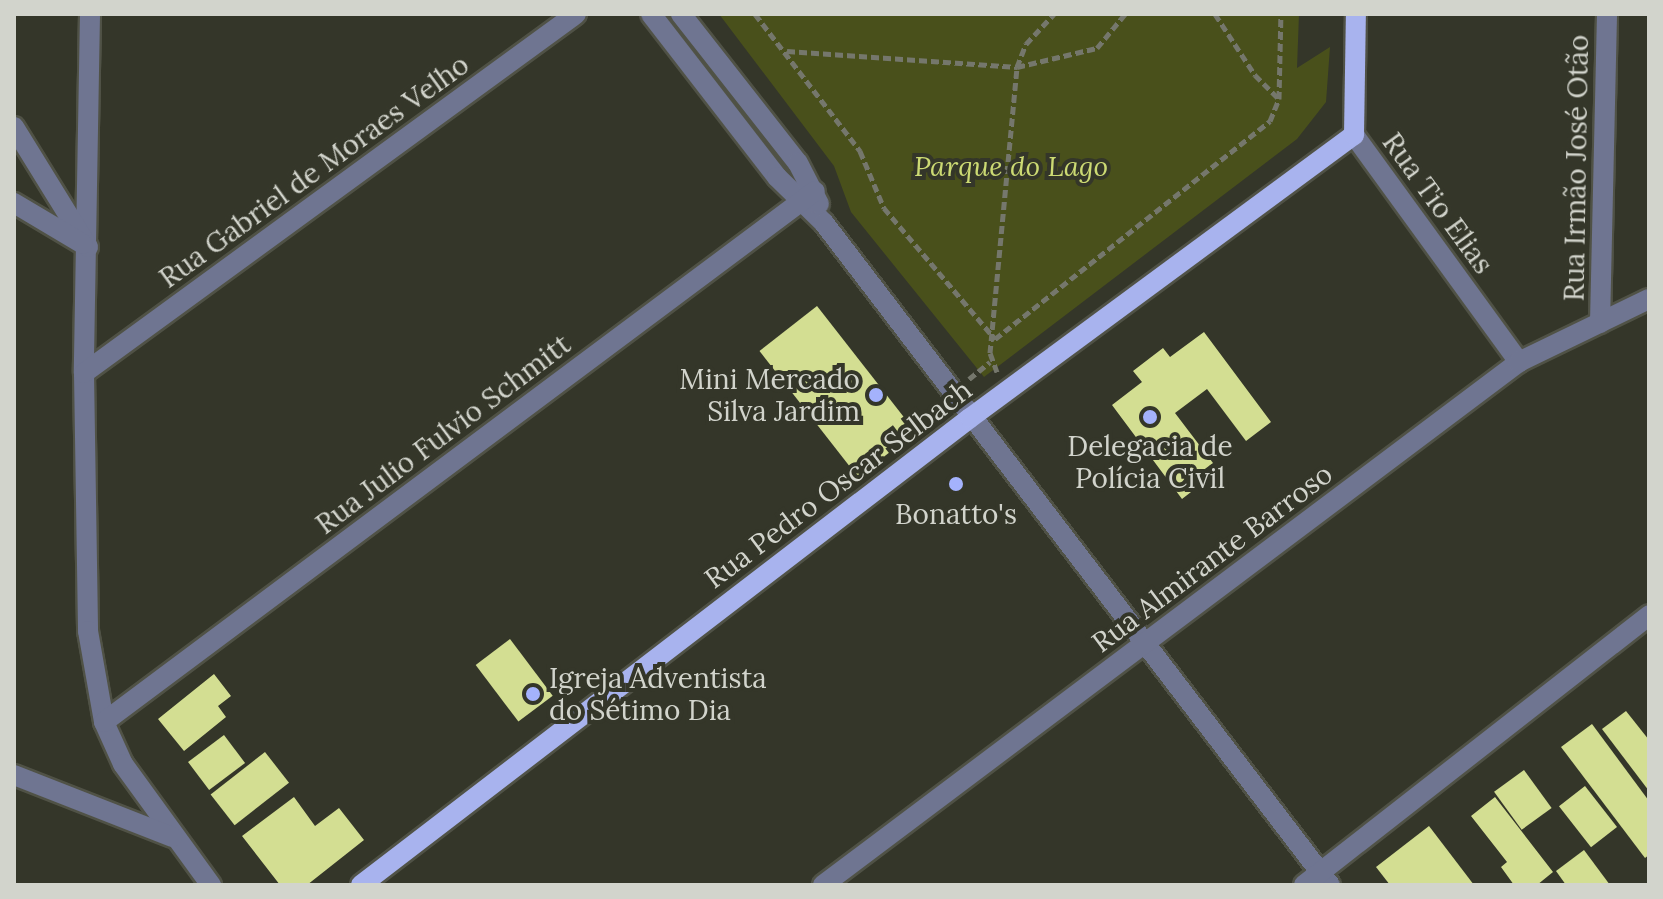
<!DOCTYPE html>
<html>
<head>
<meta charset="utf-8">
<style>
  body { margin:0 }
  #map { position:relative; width:1663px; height:899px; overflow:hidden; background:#343629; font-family:Lora,serif }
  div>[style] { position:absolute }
  .green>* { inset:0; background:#49501b }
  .building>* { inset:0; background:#d3de92; transform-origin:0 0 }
  .path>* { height:5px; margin-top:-2.5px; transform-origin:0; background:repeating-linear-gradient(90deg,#75776c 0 8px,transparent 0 12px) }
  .roads { filter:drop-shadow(2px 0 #505246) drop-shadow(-2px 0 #505246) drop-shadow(0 2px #505246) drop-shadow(0 -2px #505246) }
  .minor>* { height:20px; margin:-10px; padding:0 10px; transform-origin:10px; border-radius:10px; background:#6f7591 }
  .major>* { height:20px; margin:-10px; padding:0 10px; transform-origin:10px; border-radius:10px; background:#a8b3ee }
  .dots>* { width:22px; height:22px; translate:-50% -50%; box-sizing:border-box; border:4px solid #343629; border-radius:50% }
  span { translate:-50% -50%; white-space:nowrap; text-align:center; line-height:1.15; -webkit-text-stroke:8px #343629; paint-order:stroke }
  .park-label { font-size:28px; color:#ccda73; font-style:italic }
  .street-label { font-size:28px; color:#d2d4cc }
  .poi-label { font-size:28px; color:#d2d4cc }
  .right { translate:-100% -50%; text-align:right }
  .left { translate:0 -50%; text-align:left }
  .frame { position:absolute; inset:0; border:16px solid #d2d4cc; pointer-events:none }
</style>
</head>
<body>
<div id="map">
  <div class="green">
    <div style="clip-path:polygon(719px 14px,1299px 14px,1297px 68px,1330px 47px,1326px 102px,1297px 139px,984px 377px,851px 212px,834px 166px)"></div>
  </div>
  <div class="building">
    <div style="left:817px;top:306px;width:160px;height:73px;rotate:52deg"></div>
    <div style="clip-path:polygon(1204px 332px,1271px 422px,1246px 441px,1207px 389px,1175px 413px,1213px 463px,1198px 474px,1204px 482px,1182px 499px,1112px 405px,1142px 382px,1133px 371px,1163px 348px,1170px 357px)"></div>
    <div style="left:510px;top:639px;width:71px;height:43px;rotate:53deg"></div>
    <div style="clip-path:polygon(214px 674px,231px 696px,218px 706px,226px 717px,184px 751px,158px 719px)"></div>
    <div style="clip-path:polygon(1626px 711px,1649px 740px,1649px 791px,1602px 729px)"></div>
    <div style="clip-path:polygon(1592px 724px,1649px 801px,1649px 855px,1645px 858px,1561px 747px)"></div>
    <div style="left:224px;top:735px;width:35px;height:45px;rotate:53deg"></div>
    <div style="left:265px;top:752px;width:39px;height:69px;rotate:52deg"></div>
    <div style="left:1524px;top:770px;width:47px;height:37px;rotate:54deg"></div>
    <div style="left:1585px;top:786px;width:52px;height:33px;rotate:52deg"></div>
    <div style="clip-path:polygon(294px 797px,315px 826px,339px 808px,364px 840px,307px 885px,280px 885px,242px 836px)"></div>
    <div style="clip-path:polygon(1495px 797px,1553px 872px,1537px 885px,1514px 885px,1501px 867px,1507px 862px,1471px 816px)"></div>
    <div style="clip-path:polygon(1429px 826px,1474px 885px,1390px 885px,1376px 867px)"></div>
    <div style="clip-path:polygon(1584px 850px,1610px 885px,1566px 885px,1556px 871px)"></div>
  </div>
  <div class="path">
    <div style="left:755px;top:14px;width:173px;rotate:52.5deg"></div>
    <div style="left:860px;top:151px;width:62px;rotate:67.2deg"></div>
    <div style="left:884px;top:208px;width:172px;rotate:49.7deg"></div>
    <div style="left:1215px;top:14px;width:73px;rotate:56.7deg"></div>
    <div style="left:1255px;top:75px;width:34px;rotate:45deg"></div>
    <div style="left:787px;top:51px;width:231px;rotate:4deg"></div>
    <div style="left:1017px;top:67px;width:82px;rotate:-13.4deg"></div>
    <div style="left:1097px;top:48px;width:44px;rotate:-50.5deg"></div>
    <div style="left:995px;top:339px;width:351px;rotate:-38.4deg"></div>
    <div style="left:1270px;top:121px;width:24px;rotate:-68deg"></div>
    <div style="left:1279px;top:99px;width:85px;rotate:-88.7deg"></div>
    <div style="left:997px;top:372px;width:20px;rotate:-110deg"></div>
    <div style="left:990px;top:353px;width:287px;rotate:-84.6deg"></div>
    <div style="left:1017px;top:67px;width:25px;rotate:-69deg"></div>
    <div style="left:1026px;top:44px;width:41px;rotate:-47deg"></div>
    <div style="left:969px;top:379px;width:27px;rotate:-39deg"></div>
  </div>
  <div class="roads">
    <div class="minor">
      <div style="left:90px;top:14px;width:359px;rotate:91deg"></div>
      <div style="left:84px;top:373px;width:258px;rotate:89.1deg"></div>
      <div style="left:88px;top:631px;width:92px;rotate:80deg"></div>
      <div style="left:104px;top:722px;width:46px;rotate:65.7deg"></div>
      <div style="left:123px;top:764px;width:150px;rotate:54deg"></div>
      <div style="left:651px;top:14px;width:206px;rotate:52.3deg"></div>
      <div style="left:777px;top:177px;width:66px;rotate:44.4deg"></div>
      <div style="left:824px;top:223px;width:833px;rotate:52.61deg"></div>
      <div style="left:681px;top:14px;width:189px;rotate:51.9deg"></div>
      <div style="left:798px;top:163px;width:46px;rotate:62.9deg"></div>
      <div style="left:14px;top:127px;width:141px;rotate:58.3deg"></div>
      <div style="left:1354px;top:135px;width:281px;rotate:54deg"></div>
      <div style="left:14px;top:203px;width:80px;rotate:30.7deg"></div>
      <div style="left:1600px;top:323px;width:309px;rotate:-88.7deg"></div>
      <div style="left:84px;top:373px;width:609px;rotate:-36.12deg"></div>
      <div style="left:104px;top:722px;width:887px;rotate:-36.75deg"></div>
      <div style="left:14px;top:775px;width:170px;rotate:21.4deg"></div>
      <div style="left:823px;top:885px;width:871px;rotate:-36.92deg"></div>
      <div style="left:1519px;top:362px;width:144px;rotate:-25.9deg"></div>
      <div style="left:1304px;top:885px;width:438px;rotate:-38deg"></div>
    </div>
    <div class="major">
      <div style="left:361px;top:885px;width:767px;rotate:-37.48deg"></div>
      <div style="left:970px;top:418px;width:477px;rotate:-36.4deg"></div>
      <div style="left:1354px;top:135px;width:121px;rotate:-89.1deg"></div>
    </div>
  </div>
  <div class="dots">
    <div style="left:876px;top:395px;background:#a4b2fc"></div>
    <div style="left:1150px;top:417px;background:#a4b2fc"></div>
    <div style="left:956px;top:484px;background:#a4b2fc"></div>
    <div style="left:533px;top:694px;background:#a4b2fc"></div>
  </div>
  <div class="park-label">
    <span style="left:1011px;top:166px">Parque do Lago</span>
  </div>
  <div class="street-label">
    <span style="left:1576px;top:168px;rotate:-89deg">Rua Irmão José Otão</span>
    <span style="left:314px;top:171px;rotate:-36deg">Rua Gabriel de Moraes Velho</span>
    <span style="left:1438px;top:203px;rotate:54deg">Rua Tio Elias</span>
    <span style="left:443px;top:434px;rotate:-37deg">Rua Julio Fulvio Schmitt</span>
    <span style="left:838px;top:484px;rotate:-37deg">Rua Pedro Oscar Selbach</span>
    <span style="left:1212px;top:558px;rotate:-37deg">Rua Almirante Barroso</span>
  </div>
  <div class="poi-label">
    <span class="right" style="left:860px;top:395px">Mini Mercado<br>Silva Jardim</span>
    <span style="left:1150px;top:462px">Delegacia de<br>Polícia Civil</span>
    <span style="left:956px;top:514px">Bonatto's</span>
    <span class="left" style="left:549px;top:694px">Igreja Adventista<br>do Sétimo Dia</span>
  </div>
  <div class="frame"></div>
</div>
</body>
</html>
